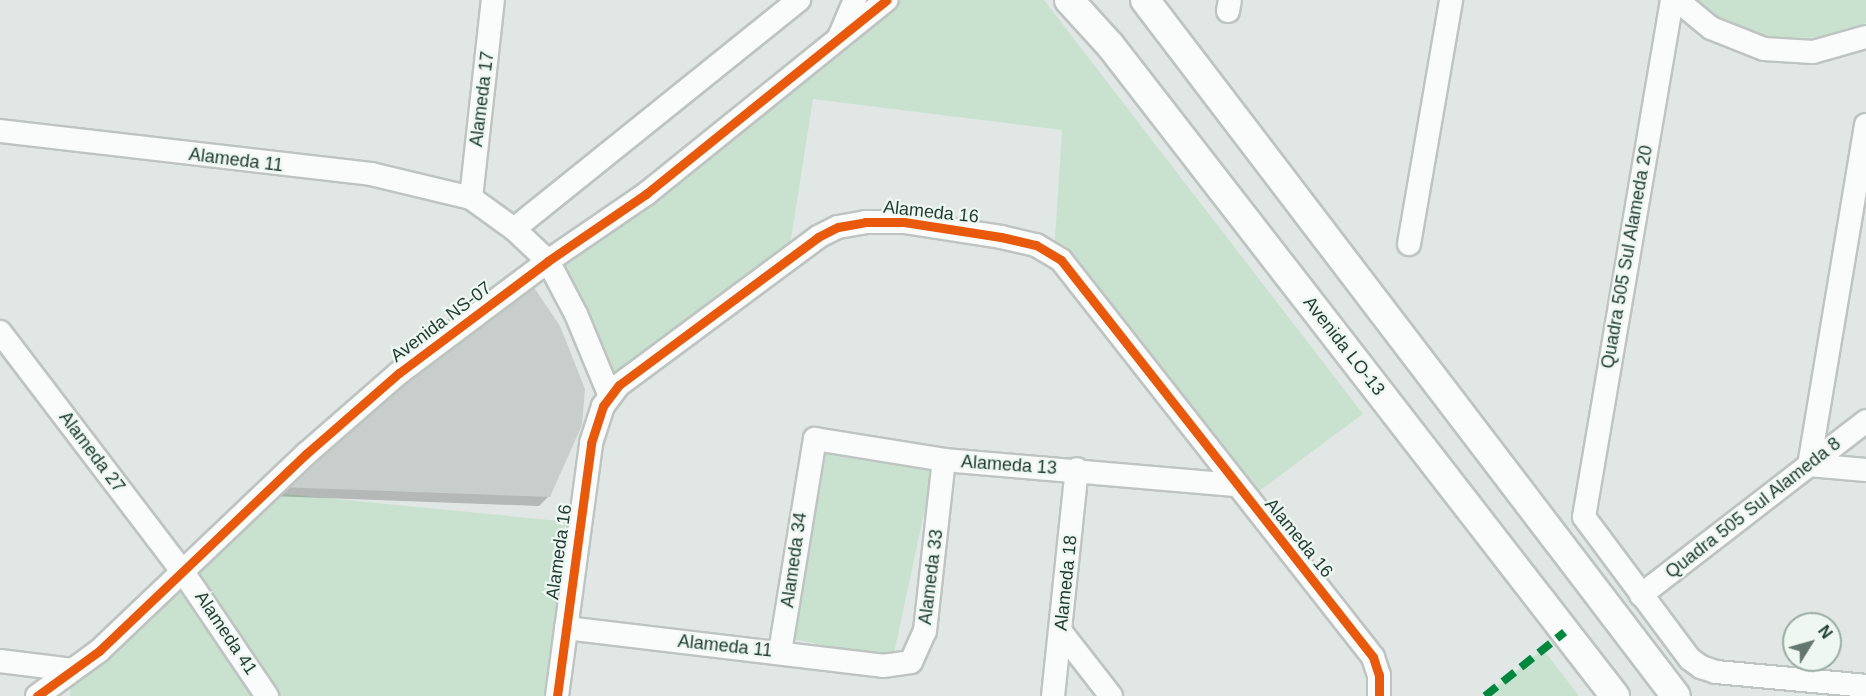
<!DOCTYPE html>
<html>
<head>
<meta charset="utf-8">
<style>
  body { margin:0 }
  #map { position:relative; width:1866px; height:696px; overflow:hidden; background:#e1e7e4; font-family:Helvetica,sans-serif }
  div>[style] { position:absolute }
  .green>* { inset:0; background:#c9e2d0; transform-origin:0 0 }
  .shadow>* { inset:0; background:#0003 }
  .building>* { inset:0; background:#c8cecb }
  .roads { filter:drop-shadow(2px 0 #bec4c1) drop-shadow(-2px 0 #bec4c1) drop-shadow(0 2px #bec4c1) drop-shadow(0 -2px #bec4c1) }
  .minor>* { height:22px; margin:-11px; padding:0 11px; transform-origin:11px; border-radius:11px; background:#fafbfb }
  .tertiary>* { height:28px; margin:-14px; padding:0 14px; transform-origin:14px; border-radius:14px; background:#fafbfb }
  .quiet>* { height:8px; margin-top:-4px; transform-origin:0; background:repeating-linear-gradient(90deg,#00873e 0 15px,transparent 0 23px) }
  .cycleway>* { height:9px; margin:-4.5px; padding:0 4.5px; transform-origin:4.5px; border-radius:4.5px; background:#e8590c }
  span { translate:-50% -50%; white-space:nowrap; text-align:center; line-height:1.15; -webkit-text-stroke:4.5px #eef7f2; paint-order:stroke }
  .street-label { font-size:18px; color:#1f3b32 }
  .north { position:absolute; left:1782px; top:612px; width:60px; height:60px; box-sizing:border-box; background:#eef7f2; border:2px solid #9baca5; border-radius:50%; rotate:53deg; font-size:16px; font-weight:700; line-height:24px; text-align:center; color:#1f3b32 }
  .north::after { content:''; display:block; margin:auto; width:21px; height:27px; background:#637770; clip-path:polygon(50% 0,100% 100%,50% 72%,0 100%) }
</style>
</head>
<body>
<div id="map">
  <div class="green">
    <div style="clip-path:polygon(884px 0,1044px 0,1363px 414px,1247px 500px,1054px 254px,1062px 130px,813px 99px,788px 258px,610px 396px,548px 261px)"></div>
    <div style="clip-path:polygon(1691px 0,1866px 0,1866px 23px,1821px 37px,1776px 39px,1717px 19px)"></div>
    <div style="left:819px;top:439px;width:118px;height:201px;rotate:12deg"></div>
    <div style="clip-path:polygon(265px 492px,580px 523px,557px 696px,70px 696px,72px 670px)"></div>
    <div style="clip-path:polygon(1543px 649px,1579px 696px,1485px 696px)"></div>
  </div>
  <div class="shadow">
    <div style="clip-path:polygon(531px 285px,549px 496px,539px 506px,271px 496px)"></div>
  </div>
  <div class="building">
    <div style="clip-path:polygon(531px 283px,560px 326px,585px 389px,582px 425px,550px 497px,278px 487px)"></div>
  </div>
  <div class="roads">
    <div class="minor">
      <div style="left:1672px;top:0;width:524px;rotate:99.66deg"></div>
      <div style="left:1584px;top:517px;width:177px;rotate:53.3deg"></div>
      <div style="left:1690px;top:659px;width:14px;rotate:36deg"></div>
      <div style="left:1701px;top:667px;width:16px;rotate:18deg"></div>
      <div style="left:1716px;top:672px;width:151px;rotate:5.3deg"></div>
      <div style="left:1677px;top:0;width:44px;rotate:39.5deg"></div>
      <div style="left:1711px;top:28px;width:57px;rotate:21.6deg"></div>
      <div style="left:1764px;top:49px;width:49px;rotate:3.5deg"></div>
      <div style="left:1813px;top:52px;width:55px;rotate:-15.8deg"></div>
      <div style="left:1228px;top:11px;width:11px;rotate:-80deg"></div>
      <div style="left:840px;top:35px;width:38px;rotate:-67deg"></div>
      <div style="left:1866px;top:125px;width:345px;rotate:99.5deg"></div>
      <div style="left:1809px;top:465px;width:57px;rotate:5deg"></div>
      <div style="left:0;top:131px;width:373px;rotate:6.6deg"></div>
      <div style="left:371px;top:174px;width:103px;rotate:13.5deg"></div>
      <div style="left:471px;top:198px;width:53px;rotate:35.8deg"></div>
      <div style="left:514px;top:229px;width:47px;rotate:43.3deg"></div>
      <div style="left:548px;top:261px;width:60px;rotate:62.2deg"></div>
      <div style="left:576px;top:314px;width:89px;rotate:67.5deg"></div>
      <div style="left:471px;top:198px;width:199px;rotate:-83.7deg"></div>
      <div style="left:514px;top:229px;width:366px;rotate:-38.8deg"></div>
      <div style="left:1409px;top:244px;width:248px;rotate:-80.2deg"></div>
      <div style="left:0;top:332px;width:302px;rotate:52.7deg"></div>
      <div style="left:183px;top:572px;width:150px;rotate:55.9deg"></div>
      <div style="left:1641px;top:595px;width:284px;rotate:-37.7deg"></div>
      <div style="left:566px;top:628px;width:319px;rotate:6.8deg"></div>
      <div style="left:883px;top:666px;width:28px;rotate:-8deg"></div>
      <div style="left:911px;top:662px;width:34px;rotate:-66deg"></div>
      <div style="left:925px;top:631px;width:172px;rotate:-83.7deg"></div>
      <div style="left:1061px;top:632px;width:81px;rotate:52deg"></div>
      <div style="left:780px;top:652px;width:216px;rotate:-80.7deg"></div>
      <div style="left:815px;top:439px;width:131px;rotate:9.2deg"></div>
      <div style="left:944px;top:460px;width:292px;rotate:4.9deg"></div>
      <div style="left:0;top:661px;width:73px;rotate:7.1deg"></div>
      <div style="left:37px;top:696px;width:77px;rotate:-36deg"></div>
      <div style="left:99px;top:651px;width:286px;rotate:-43.6deg"></div>
      <div style="left:306px;top:454px;width:123px;rotate:-41.1deg"></div>
      <div style="left:399px;top:373px;width:186px;rotate:-36.9deg"></div>
      <div style="left:548px;top:261px;width:119px;rotate:-34.4deg"></div>
      <div style="left:646px;top:194px;width:309px;rotate:-38.9deg"></div>
      <div style="left:557px;top:696px;width:255px;rotate:-82.3deg"></div>
      <div style="left:591px;top:443px;width:39px;rotate:-72deg"></div>
      <div style="left:603px;top:406px;width:26px;rotate:-53deg"></div>
      <div style="left:619px;top:385px;width:248px;rotate:-36.6deg"></div>
      <div style="left:818px;top:237px;width:22px;rotate:-27deg"></div>
      <div style="left:838px;top:227px;width:27px;rotate:-10deg"></div>
      <div style="left:865px;top:222px;width:39px"></div>
      <div style="left:904px;top:222px;width:98px;rotate:8.8deg"></div>
      <div style="left:1001px;top:237px;width:36px;rotate:13deg"></div>
      <div style="left:1036px;top:245px;width:29px;rotate:31deg"></div>
      <div style="left:1061px;top:260px;width:505px;rotate:51.84deg"></div>
      <div style="left:1373px;top:657px;width:19px;rotate:72deg"></div>
      <div style="left:1379px;top:675px;width:21px;rotate:90deg"></div>
      <div style="left:1053px;top:696px;width:228px;rotate:-84deg"></div>
    </div>
    <div class="tertiary">
      <div style="left:1069px;top:0;width:61px;rotate:47.7deg"></div>
      <div style="left:1110px;top:45px;width:824px;rotate:52.2deg"></div>
      <div style="left:1145px;top:0;width:875px;rotate:52.66deg"></div>
    </div>
  </div>
  <div class="quiet">
    <div style="left:1485px;top:696px;width:102px;rotate:-38.7deg"></div>
  </div>
  <div class="cycleway">
    <div style="left:37px;top:696px;width:77px;rotate:-36deg"></div>
    <div style="left:99px;top:651px;width:286px;rotate:-43.6deg"></div>
    <div style="left:306px;top:454px;width:123px;rotate:-41.1deg"></div>
    <div style="left:399px;top:373px;width:186px;rotate:-36.9deg"></div>
    <div style="left:548px;top:261px;width:119px;rotate:-34.4deg"></div>
    <div style="left:646px;top:194px;width:309px;rotate:-38.9deg"></div>
    <div style="left:557px;top:696px;width:255px;rotate:-82.3deg"></div>
    <div style="left:591px;top:443px;width:39px;rotate:-72deg"></div>
    <div style="left:603px;top:406px;width:26px;rotate:-53deg"></div>
    <div style="left:619px;top:385px;width:248px;rotate:-36.6deg"></div>
    <div style="left:818px;top:237px;width:22px;rotate:-27deg"></div>
    <div style="left:838px;top:227px;width:27px;rotate:-10deg"></div>
    <div style="left:865px;top:222px;width:39px"></div>
    <div style="left:904px;top:222px;width:98px;rotate:8.8deg"></div>
    <div style="left:1001px;top:237px;width:36px;rotate:13deg"></div>
    <div style="left:1036px;top:245px;width:29px;rotate:31deg"></div>
    <div style="left:1061px;top:260px;width:505px;rotate:51.84deg"></div>
    <div style="left:1373px;top:657px;width:19px;rotate:72deg"></div>
    <div style="left:1379px;top:675px;width:21px;rotate:90deg"></div>
  </div>
  <div class="street-label">
    <span style="left:482px;top:99px;rotate:-83deg">Alameda 17</span>
    <span style="left:236px;top:160px;rotate:7deg">Alameda 11</span>
    <span style="left:931px;top:212px;rotate:6deg">Alameda 16</span>
    <span style="left:1627px;top:257px;rotate:-80deg">Quadra 505 Sul Alameda 20</span>
    <span style="left:441px;top:322px;rotate:-37deg">Avenida NS-07</span>
    <span style="left:1344px;top:346px;rotate:52deg">Avenida LO-13</span>
    <span style="left:92px;top:452px;rotate:53deg">Alameda 27</span>
    <span style="left:1009px;top:465px;rotate:4deg">Alameda 13</span>
    <span style="left:1753px;top:508px;rotate:-38deg">Quadra 505 Sul Alameda 8</span>
    <span style="left:1299px;top:538px;rotate:51deg">Alameda 16</span>
    <span style="left:559px;top:552px;rotate:-82deg">Alameda 16</span>
    <span style="left:794px;top:560px;rotate:-82deg">Alameda 34</span>
    <span style="left:931px;top:577px;rotate:-83deg">Alameda 33</span>
    <span style="left:1066px;top:583px;rotate:-84deg">Alameda 18</span>
    <span style="left:226px;top:633px;rotate:56deg">Alameda 41</span>
    <span style="left:725px;top:646px;rotate:6deg">Alameda 11</span>
  </div>
  <div class="north">N</div>
</div>
</body>
</html>
